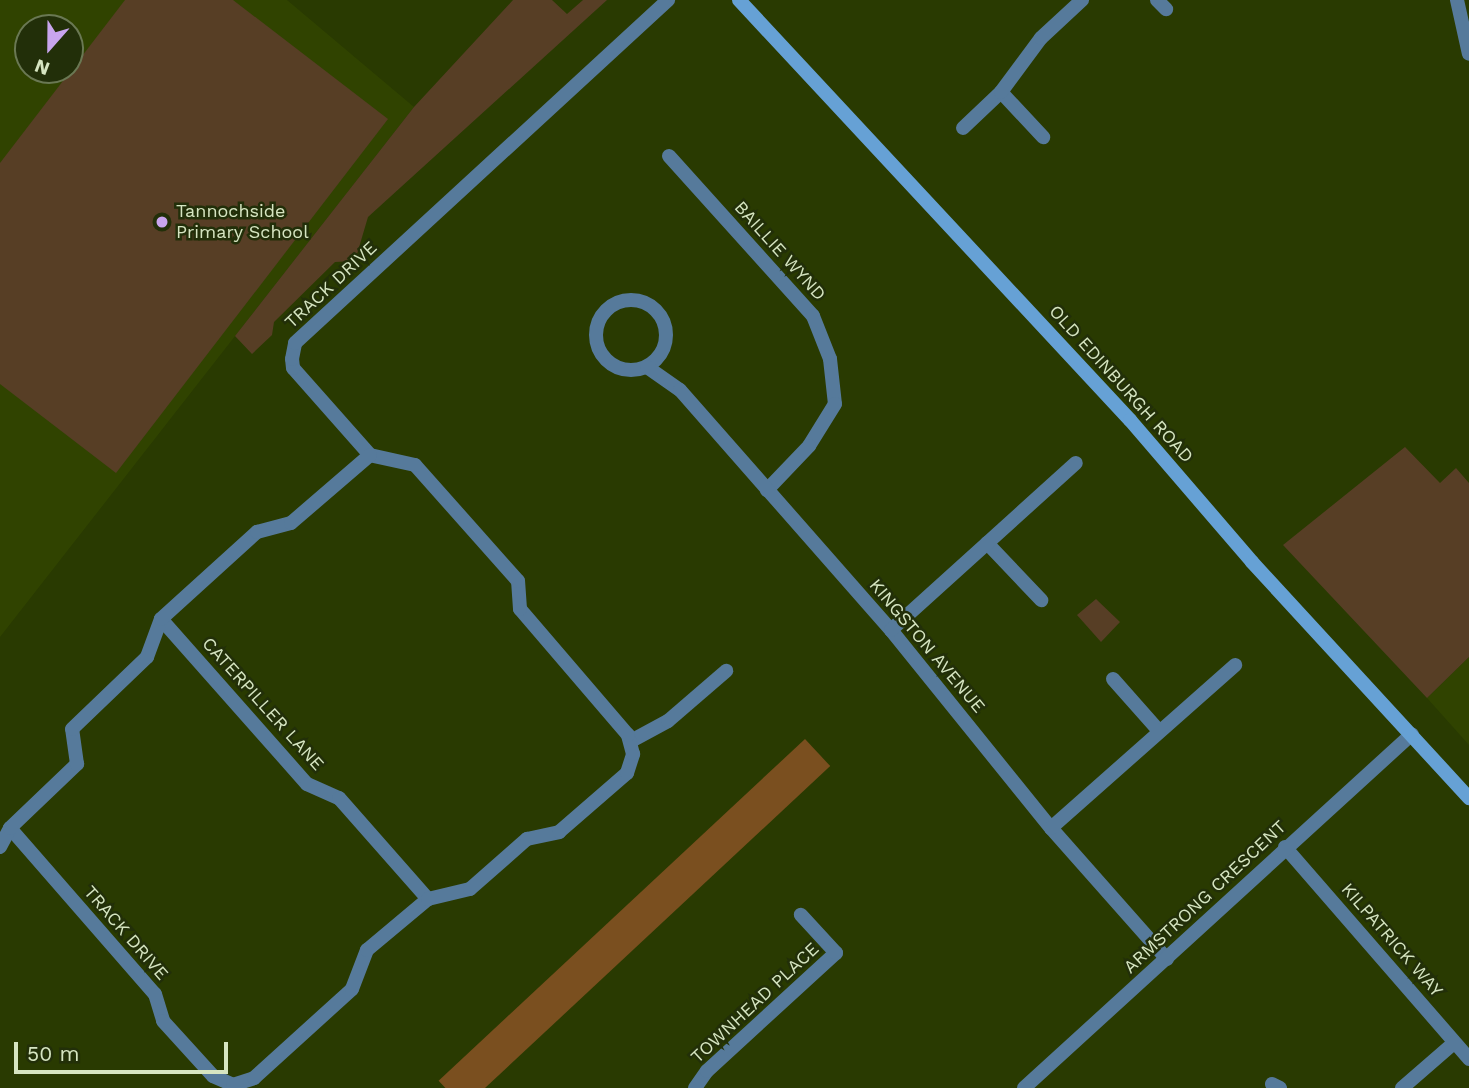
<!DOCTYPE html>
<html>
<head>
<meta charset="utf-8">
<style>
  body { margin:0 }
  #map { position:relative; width:1469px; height:1088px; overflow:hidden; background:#293a01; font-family:"Work Sans",sans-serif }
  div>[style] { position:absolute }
  .built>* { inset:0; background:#304300 }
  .green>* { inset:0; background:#573e25 }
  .forest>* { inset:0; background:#7a4f1f; transform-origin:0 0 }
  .minor>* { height:14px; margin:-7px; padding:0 7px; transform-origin:7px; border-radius:7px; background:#567a9b }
  .minor>.ring { margin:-7px; padding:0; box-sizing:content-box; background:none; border:14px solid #567a9b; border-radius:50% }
  .secondary>* { height:14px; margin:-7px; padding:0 7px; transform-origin:7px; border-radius:7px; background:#66a1d5 }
  .dots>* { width:19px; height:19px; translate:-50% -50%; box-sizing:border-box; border:4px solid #222f09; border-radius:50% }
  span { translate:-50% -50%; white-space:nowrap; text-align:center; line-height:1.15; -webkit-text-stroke:5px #222f09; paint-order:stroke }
  .poi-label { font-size:18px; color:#d6e5c1 }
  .left { translate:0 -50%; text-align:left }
  .street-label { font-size:18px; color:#d6e5c1 }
  .north { position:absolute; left:14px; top:14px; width:70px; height:70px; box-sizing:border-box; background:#222f09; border:2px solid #6a7853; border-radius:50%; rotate:201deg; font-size:19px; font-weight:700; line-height:28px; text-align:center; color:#d6e5c1 }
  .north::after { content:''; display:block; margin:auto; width:24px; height:32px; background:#c8a5ee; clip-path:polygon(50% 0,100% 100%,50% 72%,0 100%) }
  .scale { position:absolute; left:14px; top:1042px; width:214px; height:32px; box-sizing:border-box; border:4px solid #d6e5c1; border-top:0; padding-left:9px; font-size:21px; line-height:24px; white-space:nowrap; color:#d6e5c1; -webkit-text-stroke:5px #222f09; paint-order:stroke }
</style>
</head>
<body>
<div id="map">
  <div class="built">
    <div style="clip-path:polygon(evenodd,0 0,287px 0,414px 107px,0 637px,0 0,28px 28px,70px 28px,70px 70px,28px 70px,28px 28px)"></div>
    <div style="clip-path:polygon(1469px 657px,1469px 745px,1427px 698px)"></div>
  </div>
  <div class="green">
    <div style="clip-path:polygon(125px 0,233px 0,388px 119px,116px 473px,0 384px,0 163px)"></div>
    <div style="clip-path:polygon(513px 0,552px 0,567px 14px,583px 0,607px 0,368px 217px,355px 261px,335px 262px,274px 322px,272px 335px,252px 354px,235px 336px,414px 107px)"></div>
    <div style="clip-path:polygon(1405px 447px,1440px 483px,1456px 468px,1469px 483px,1469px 657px,1427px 698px,1283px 545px)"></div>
    <div style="clip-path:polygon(1096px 599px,1120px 622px,1101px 642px,1077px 615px)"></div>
  </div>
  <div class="forest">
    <div style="left:805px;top:739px;width:37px;height:501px;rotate:47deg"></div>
  </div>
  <div class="minor">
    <div style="left:1157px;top:0;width:13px;rotate:45deg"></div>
    <div style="left:1457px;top:0;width:55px;rotate:77.5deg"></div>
    <div style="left:1001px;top:92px;width:62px;rotate:47deg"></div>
    <div style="left:963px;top:128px;width:52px;rotate:-43.5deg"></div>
    <div style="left:1001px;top:92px;width:67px;rotate:-53.5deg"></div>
    <div style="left:1041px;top:38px;width:56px;rotate:-42.8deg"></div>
    <div style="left:669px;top:156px;width:215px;rotate:48deg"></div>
    <div style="left:813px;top:316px;width:46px;rotate:68.4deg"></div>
    <div style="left:830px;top:359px;width:45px;rotate:83.7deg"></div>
    <div style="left:835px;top:404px;width:49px;rotate:121.8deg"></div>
    <div style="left:809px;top:446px;width:61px;rotate:133.7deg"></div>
    <div class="ring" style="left:596px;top:300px;width:56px;height:56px"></div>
    <div style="left:647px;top:367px;width:40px;rotate:34.9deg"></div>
    <div style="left:680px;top:390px;width:320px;rotate:48.7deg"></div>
    <div style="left:891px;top:630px;width:255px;rotate:51.1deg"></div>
    <div style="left:1051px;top:828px;width:175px;rotate:48.5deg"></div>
    <div style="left:987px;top:543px;width:79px;rotate:46.5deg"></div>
    <div style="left:161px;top:619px;width:220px;rotate:48.5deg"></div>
    <div style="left:307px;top:784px;width:35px;rotate:24deg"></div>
    <div style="left:339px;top:798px;width:135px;rotate:48.6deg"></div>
    <div style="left:891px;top:630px;width:249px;rotate:-42.1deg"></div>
    <div style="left:1113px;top:679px;width:69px;rotate:48.5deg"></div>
    <div style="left:631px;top:741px;width:42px;rotate:-28.4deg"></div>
    <div style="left:668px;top:721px;width:77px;rotate:-40.8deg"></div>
    <div style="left:10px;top:828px;width:220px;rotate:48.9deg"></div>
    <div style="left:155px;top:994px;width:28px;rotate:73deg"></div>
    <div style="left:163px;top:1021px;width:74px;rotate:47.7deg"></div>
    <div style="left:213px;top:1076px;width:22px;rotate:24deg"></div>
    <div style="left:233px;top:1085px;width:22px;rotate:-18deg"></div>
    <div style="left:254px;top:1078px;width:132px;rotate:-42.2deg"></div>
    <div style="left:352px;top:989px;width:42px;rotate:-69deg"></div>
    <div style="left:367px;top:950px;width:80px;rotate:-39.9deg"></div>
    <div style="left:428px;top:899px;width:43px;rotate:-13.4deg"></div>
    <div style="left:470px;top:889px;width:76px;rotate:-41.3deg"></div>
    <div style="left:527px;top:839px;width:33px;rotate:-12deg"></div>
    <div style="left:559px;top:832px;width:90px;rotate:-40.9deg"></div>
    <div style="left:627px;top:773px;width:20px;rotate:-72deg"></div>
    <div style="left:633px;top:754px;width:20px;rotate:-105deg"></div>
    <div style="left:628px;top:735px;width:166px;rotate:-130.6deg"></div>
    <div style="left:520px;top:609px;width:28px;rotate:-94deg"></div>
    <div style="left:518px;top:581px;width:155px;rotate:-131.6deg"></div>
    <div style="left:415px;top:465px;width:46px;rotate:-167.5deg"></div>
    <div style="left:370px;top:455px;width:116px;rotate:-131.5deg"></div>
    <div style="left:293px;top:368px;width:9px;rotate:-96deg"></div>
    <div style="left:292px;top:359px;width:16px;rotate:-79deg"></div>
    <div style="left:295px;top:343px;width:507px;rotate:-42.6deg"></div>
    <div style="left:1051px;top:828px;width:246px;rotate:-41.5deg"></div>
    <div style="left:0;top:847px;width:21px;rotate:-62deg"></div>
    <div style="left:10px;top:828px;width:93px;rotate:-43.7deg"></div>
    <div style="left:77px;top:764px;width:35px;rotate:-98deg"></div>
    <div style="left:72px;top:729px;width:104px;rotate:-43.8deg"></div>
    <div style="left:147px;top:657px;width:40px;rotate:-69.8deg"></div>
    <div style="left:161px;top:619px;width:130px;rotate:-42.2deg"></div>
    <div style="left:257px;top:532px;width:35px;rotate:-15deg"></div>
    <div style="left:291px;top:523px;width:104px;rotate:-40.7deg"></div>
    <div style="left:1285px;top:847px;width:281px;rotate:49deg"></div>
    <div style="left:1272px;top:1084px;width:9px;rotate:27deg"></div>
    <div style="left:695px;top:1088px;width:21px;rotate:-55deg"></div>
    <div style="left:707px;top:1071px;width:175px;rotate:-42.5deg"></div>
    <div style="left:836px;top:953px;width:52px;rotate:-132.6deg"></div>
    <div style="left:1024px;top:1088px;width:525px;rotate:-42.38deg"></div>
    <div style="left:1402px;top:1088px;width:69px;rotate:-40.9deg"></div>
  </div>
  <div class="secondary">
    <div style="left:739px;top:0;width:574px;rotate:47.05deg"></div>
    <div style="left:1130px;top:420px;width:187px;rotate:49.3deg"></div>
    <div style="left:1252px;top:562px;width:321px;rotate:47.4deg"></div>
  </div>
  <div class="dots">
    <div style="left:162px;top:222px;background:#c8a5ee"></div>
  </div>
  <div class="poi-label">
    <span class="left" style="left:176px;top:222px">Tannochside<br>Primary School</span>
  </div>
  <div class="street-label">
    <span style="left:780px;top:251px;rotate:48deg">BAILLIE WYND</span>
    <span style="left:331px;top:285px;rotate:-43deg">TRACK DRIVE</span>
    <span style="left:1121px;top:384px;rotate:48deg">OLD EDINBURGH ROAD</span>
    <span style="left:927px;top:646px;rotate:50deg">KINGSTON AVENUE</span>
    <span style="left:263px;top:704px;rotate:48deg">CATERPILLER LANE</span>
    <span style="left:1205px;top:897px;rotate:-43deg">ARMSTRONG CRESCENT</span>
    <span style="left:126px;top:933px;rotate:49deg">TRACK DRIVE</span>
    <span style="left:1392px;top:940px;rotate:49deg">KILPATRICK WAY</span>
    <span style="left:755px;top:1003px;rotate:-43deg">TOWNHEAD PLACE</span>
  </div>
  <div class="north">N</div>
  <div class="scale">50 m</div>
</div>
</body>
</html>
